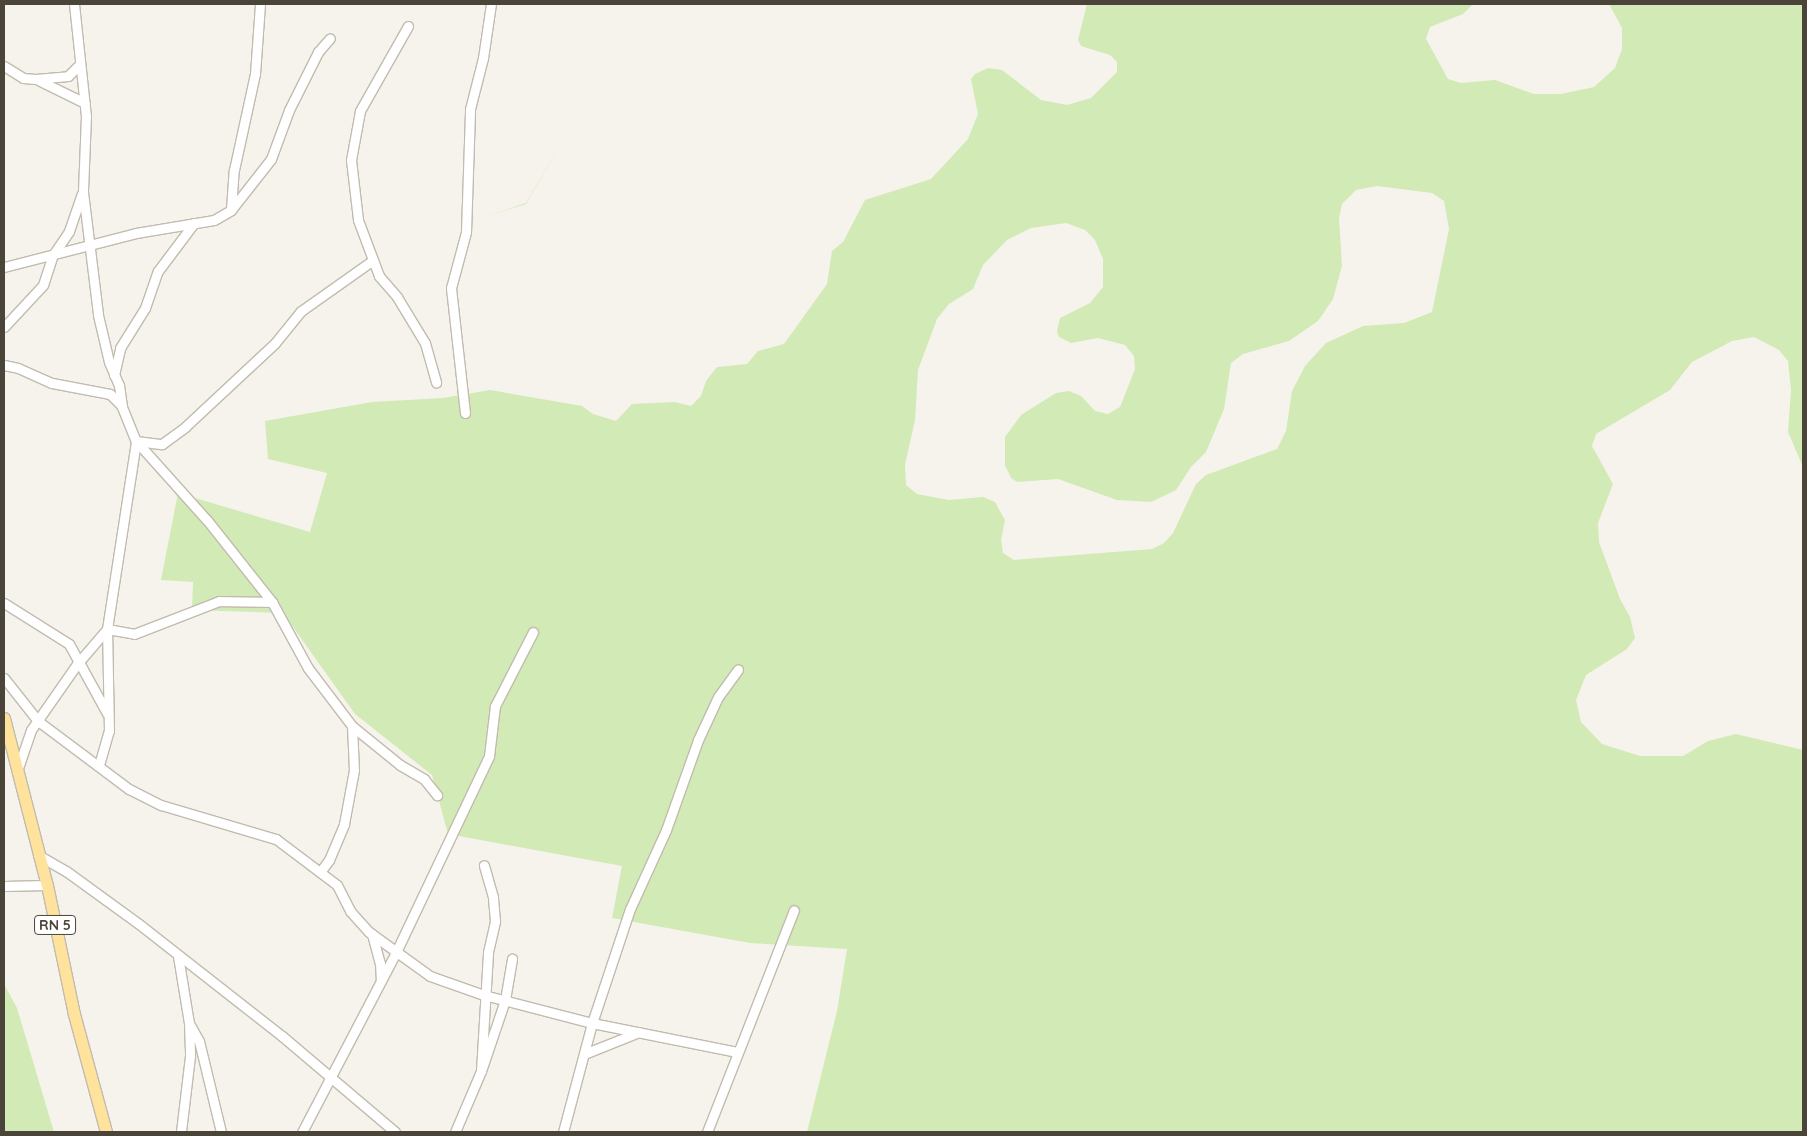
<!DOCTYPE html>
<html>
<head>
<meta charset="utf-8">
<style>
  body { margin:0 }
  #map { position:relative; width:1807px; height:1136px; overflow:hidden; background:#f6f3ec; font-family:Quicksand,sans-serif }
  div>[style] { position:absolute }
  .green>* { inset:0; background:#d2eab5 }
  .roads { filter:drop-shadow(1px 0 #c2bbae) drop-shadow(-1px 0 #c2bbae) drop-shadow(0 1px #c2bbae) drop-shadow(0 -1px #c2bbae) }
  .minor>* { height:9px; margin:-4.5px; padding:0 4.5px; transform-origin:4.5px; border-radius:4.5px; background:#fff }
  .major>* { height:11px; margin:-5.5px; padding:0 5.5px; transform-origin:5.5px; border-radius:5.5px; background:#ffe39c }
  span { translate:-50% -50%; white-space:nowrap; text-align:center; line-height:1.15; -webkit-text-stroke:4px #fff; paint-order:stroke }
  .shield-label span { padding:1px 4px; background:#fff; border:1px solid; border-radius:4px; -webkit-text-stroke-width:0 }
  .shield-label { font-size:14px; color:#4b4439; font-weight:700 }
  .frame { position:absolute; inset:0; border:5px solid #4b4439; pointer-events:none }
</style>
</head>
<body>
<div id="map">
  <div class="green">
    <div style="clip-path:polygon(evenodd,543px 4px,545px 57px,570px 116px,566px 135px,526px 204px,482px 218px,490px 390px,582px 406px,593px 414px,616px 421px,632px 404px,675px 402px,691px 406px,701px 396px,706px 381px,717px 367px,747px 364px,758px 351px,784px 344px,827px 284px,832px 251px,843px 242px,865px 200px,931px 179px,968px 139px,978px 114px,971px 79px,975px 74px,988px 68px,1002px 70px,1041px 100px,1067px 105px,1091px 98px,1117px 72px,1117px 62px,1110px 55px,1081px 46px,1078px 40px,1087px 4px,1473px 4px,1463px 14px,1430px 27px,1426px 39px,1448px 79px,1461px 83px,1495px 80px,1534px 94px,1561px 94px,1594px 87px,1615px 68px,1622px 49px,1622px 28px,1609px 4px,1803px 4px,1803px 467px,1788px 432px,1791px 390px,1788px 361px,1779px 350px,1754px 337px,1732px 341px,1692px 362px,1670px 390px,1596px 434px,1592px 446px,1613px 484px,1598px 523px,1599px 542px,1620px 599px,1630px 617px,1635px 638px,1627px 649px,1586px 675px,1576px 700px,1581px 722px,1602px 744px,1640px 756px,1683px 756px,1708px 741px,1736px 734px,1803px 750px,1803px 1132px,807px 1132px,837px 1011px,847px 949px,750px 943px,612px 918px,622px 866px,448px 834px,432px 775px,355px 714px,283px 613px,192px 610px,193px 582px,161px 580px,178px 493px,310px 532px,327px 473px,268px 459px,265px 421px,372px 402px,443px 398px,490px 390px,482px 218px,526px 203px,566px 135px,570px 116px,545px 57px,543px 4px,1377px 186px,1432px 193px,1444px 201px,1449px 229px,1432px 312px,1404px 323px,1363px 326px,1326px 343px,1305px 366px,1292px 391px,1286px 431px,1277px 449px,1206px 475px,1196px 484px,1173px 533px,1164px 543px,1152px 549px,1014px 560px,1003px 553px,1001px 540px,1005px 520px,995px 502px,983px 497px,949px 500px,917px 494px,906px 485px,905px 465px,915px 420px,918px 370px,937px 319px,949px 304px,973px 289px,983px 265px,1007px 240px,1031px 228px,1066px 223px,1085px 230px,1095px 240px,1103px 259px,1103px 287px,1090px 303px,1060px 318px,1057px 331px,1059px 337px,1071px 343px,1098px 338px,1125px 345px,1134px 356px,1135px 369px,1120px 407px,1108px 414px,1095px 411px,1081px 396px,1069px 391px,1056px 393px,1021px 415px,1005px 437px,1005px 465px,1011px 478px,1017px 482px,1058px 479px,1117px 500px,1151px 502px,1176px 490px,1191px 467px,1206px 452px,1224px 409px,1231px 363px,1243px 354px,1289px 341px,1318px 321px,1333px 299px,1342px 266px,1339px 218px,1342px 204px,1356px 190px,1377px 186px)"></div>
    <div style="clip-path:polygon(4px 984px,17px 1008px,54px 1132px,4px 1132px)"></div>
  </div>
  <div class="roads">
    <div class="minor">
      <div style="left:74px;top:4px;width:113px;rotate:83.9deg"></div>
      <div style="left:86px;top:116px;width:76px;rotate:92.3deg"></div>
      <div style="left:83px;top:192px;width:124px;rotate:83deg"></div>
      <div style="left:98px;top:315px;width:48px;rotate:76.8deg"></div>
      <div style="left:109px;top:362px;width:25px;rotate:67deg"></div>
      <div style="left:119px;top:385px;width:22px;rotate:82deg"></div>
      <div style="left:122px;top:407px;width:37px;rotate:68deg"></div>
      <div style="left:136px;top:441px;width:26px;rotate:7deg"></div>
      <div style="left:162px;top:444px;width:29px;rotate:-36deg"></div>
      <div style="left:185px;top:427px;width:123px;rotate:-43deg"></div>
      <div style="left:275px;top:343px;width:41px;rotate:-50.9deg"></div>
      <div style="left:301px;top:311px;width:88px;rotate:-35.3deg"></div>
      <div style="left:408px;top:26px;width:98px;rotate:119.5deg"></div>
      <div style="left:360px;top:111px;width:50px;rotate:100.4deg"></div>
      <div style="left:351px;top:160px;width:60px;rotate:83.3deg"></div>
      <div style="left:358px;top:220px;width:60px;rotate:69.4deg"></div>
      <div style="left:379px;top:276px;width:28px;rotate:49deg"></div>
      <div style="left:397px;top:297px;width:54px;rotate:58.7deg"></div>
      <div style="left:425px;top:343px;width:41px;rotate:74.2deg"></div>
      <div style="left:4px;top:66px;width:22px;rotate:32deg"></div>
      <div style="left:23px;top:78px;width:12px;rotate:5deg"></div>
      <div style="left:35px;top:79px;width:33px;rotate:-5deg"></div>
      <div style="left:68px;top:76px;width:16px;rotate:-45deg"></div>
      <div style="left:38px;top:80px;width:52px;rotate:26.1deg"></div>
      <div style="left:231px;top:209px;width:39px;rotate:-86deg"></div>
      <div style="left:234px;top:170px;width:98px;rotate:-77.7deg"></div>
      <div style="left:255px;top:74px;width:70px;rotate:-85.9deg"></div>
      <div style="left:4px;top:267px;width:136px;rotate:-14.4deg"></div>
      <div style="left:136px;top:233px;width:79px;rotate:-9.5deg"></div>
      <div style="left:214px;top:220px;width:20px;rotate:-30deg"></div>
      <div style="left:231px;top:210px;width:65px;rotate:-51.9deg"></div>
      <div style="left:271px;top:159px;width:52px;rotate:-69.8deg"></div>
      <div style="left:289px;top:110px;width:65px;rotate:-63.4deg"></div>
      <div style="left:318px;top:52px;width:18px;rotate:-49deg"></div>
      <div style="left:4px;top:327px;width:57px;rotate:-47.1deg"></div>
      <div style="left:43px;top:285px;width:32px;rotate:-72deg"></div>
      <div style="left:53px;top:255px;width:29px;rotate:-56deg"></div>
      <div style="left:69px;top:231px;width:39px;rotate:-71deg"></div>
      <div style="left:4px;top:365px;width:14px;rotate:12deg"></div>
      <div style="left:18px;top:368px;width:37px;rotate:24deg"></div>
      <div style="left:52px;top:383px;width:59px;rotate:10.7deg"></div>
      <div style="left:110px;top:394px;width:17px;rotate:45deg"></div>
      <div style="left:114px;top:375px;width:28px;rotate:-77deg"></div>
      <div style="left:120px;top:348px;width:47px;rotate:-58deg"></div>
      <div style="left:145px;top:308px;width:39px;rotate:-71deg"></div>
      <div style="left:158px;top:271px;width:60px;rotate:-53.1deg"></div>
      <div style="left:465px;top:413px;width:126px;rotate:-96.4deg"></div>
      <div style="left:451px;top:288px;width:58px;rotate:-75deg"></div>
      <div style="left:466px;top:232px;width:123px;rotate:-88.1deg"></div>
      <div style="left:470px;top:109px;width:53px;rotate:-75.7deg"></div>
      <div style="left:483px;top:58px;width:55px;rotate:-81.6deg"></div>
      <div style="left:136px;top:441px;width:106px;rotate:48.1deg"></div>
      <div style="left:207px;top:520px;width:105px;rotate:51.6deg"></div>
      <div style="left:272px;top:602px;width:75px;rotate:61.4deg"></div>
      <div style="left:308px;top:668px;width:73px;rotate:52.8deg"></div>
      <div style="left:352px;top:726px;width:62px;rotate:39.1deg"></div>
      <div style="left:400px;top:765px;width:28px;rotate:30deg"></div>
      <div style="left:424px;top:779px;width:21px;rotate:51deg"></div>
      <div style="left:4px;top:603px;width:77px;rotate:32.2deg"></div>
      <div style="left:69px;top:644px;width:79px;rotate:61.2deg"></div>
      <div style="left:4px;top:678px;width:55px;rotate:51.7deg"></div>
      <div style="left:38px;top:721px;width:114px;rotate:36.8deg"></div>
      <div style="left:129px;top:789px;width:36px;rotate:27deg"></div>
      <div style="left:161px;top:805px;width:120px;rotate:16.5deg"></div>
      <div style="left:276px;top:839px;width:76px;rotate:37deg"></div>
      <div style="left:337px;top:885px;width:29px;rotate:63deg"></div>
      <div style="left:350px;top:911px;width:28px;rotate:48deg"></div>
      <div style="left:369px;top:932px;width:75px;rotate:35.8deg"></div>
      <div style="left:430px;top:976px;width:57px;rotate:19.4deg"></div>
      <div style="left:484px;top:995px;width:112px;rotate:14.5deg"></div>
      <div style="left:592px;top:1023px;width:148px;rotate:11.3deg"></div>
      <div style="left:99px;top:765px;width:35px;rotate:-74deg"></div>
      <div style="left:109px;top:731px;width:102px;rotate:-91.1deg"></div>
      <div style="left:107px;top:629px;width:27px;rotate:10deg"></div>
      <div style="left:134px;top:634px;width:91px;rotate:-21.2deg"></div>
      <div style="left:219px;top:601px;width:53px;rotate:1.1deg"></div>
      <div style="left:17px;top:771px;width:43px;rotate:-71.1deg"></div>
      <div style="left:31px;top:730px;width:80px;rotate:-55.1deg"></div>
      <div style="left:77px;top:664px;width:46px;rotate:-49.4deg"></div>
      <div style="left:107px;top:629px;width:190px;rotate:-81.2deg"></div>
      <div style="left:38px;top:855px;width:32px;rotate:30deg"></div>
      <div style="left:66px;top:871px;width:90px;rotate:36deg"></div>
      <div style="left:139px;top:924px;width:182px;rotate:38.1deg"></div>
      <div style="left:282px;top:1036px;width:148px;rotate:40.3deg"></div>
      <div style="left:320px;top:872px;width:15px;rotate:-53deg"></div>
      <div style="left:329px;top:860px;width:39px;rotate:-67deg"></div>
      <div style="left:344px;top:824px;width:55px;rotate:-79.5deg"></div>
      <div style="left:354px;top:770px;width:44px;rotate:-92.6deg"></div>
      <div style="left:4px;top:886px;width:43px;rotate:-1.3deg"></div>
      <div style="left:372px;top:934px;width:30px;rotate:75deg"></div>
      <div style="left:380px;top:963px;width:17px;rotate:87deg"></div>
      <div style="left:178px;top:956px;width:68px;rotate:80.7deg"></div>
      <div style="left:189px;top:1023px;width:33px;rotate:88deg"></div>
      <div style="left:190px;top:1056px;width:77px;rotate:96.8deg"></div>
      <div style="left:190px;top:1025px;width:18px;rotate:61deg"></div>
      <div style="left:199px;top:1041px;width:94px;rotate:76.4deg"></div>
      <div style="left:584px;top:1054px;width:59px;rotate:-21.8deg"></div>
      <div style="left:481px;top:1071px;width:119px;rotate:-86.6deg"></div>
      <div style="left:488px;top:952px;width:32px;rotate:-77deg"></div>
      <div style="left:495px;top:921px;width:24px;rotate:-95deg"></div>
      <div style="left:493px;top:897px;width:33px;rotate:-106deg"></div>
      <div style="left:302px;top:1132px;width:205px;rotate:-62.4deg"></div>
      <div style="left:397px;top:950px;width:215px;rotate:-64.6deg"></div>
      <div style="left:489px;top:756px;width:50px;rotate:-83.2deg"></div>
      <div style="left:495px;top:706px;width:83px;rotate:-62.8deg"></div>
      <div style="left:455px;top:1132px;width:66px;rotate:-66.9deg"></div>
      <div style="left:481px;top:1071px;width:75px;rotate:-71.3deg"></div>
      <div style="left:505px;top:1000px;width:42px;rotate:-80.3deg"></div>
      <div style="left:563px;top:1132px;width:113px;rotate:-75.1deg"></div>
      <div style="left:592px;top:1023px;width:120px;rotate:-71.6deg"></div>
      <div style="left:630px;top:909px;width:87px;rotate:-65.5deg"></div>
      <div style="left:666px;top:830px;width:96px;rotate:-70.4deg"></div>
      <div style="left:698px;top:740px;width:47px;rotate:-65.1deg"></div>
      <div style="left:718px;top:697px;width:34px;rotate:-54deg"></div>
      <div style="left:707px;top:1132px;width:238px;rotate:-68.6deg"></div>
    </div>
    <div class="major">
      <div style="left:4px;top:718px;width:172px;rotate:75.6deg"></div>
      <div style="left:47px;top:885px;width:132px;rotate:78.2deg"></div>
      <div style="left:74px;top:1014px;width:122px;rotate:74.8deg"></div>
    </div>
  </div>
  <div class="shield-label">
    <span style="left:55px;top:925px">RN 5</span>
  </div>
  <div class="frame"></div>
</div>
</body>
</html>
